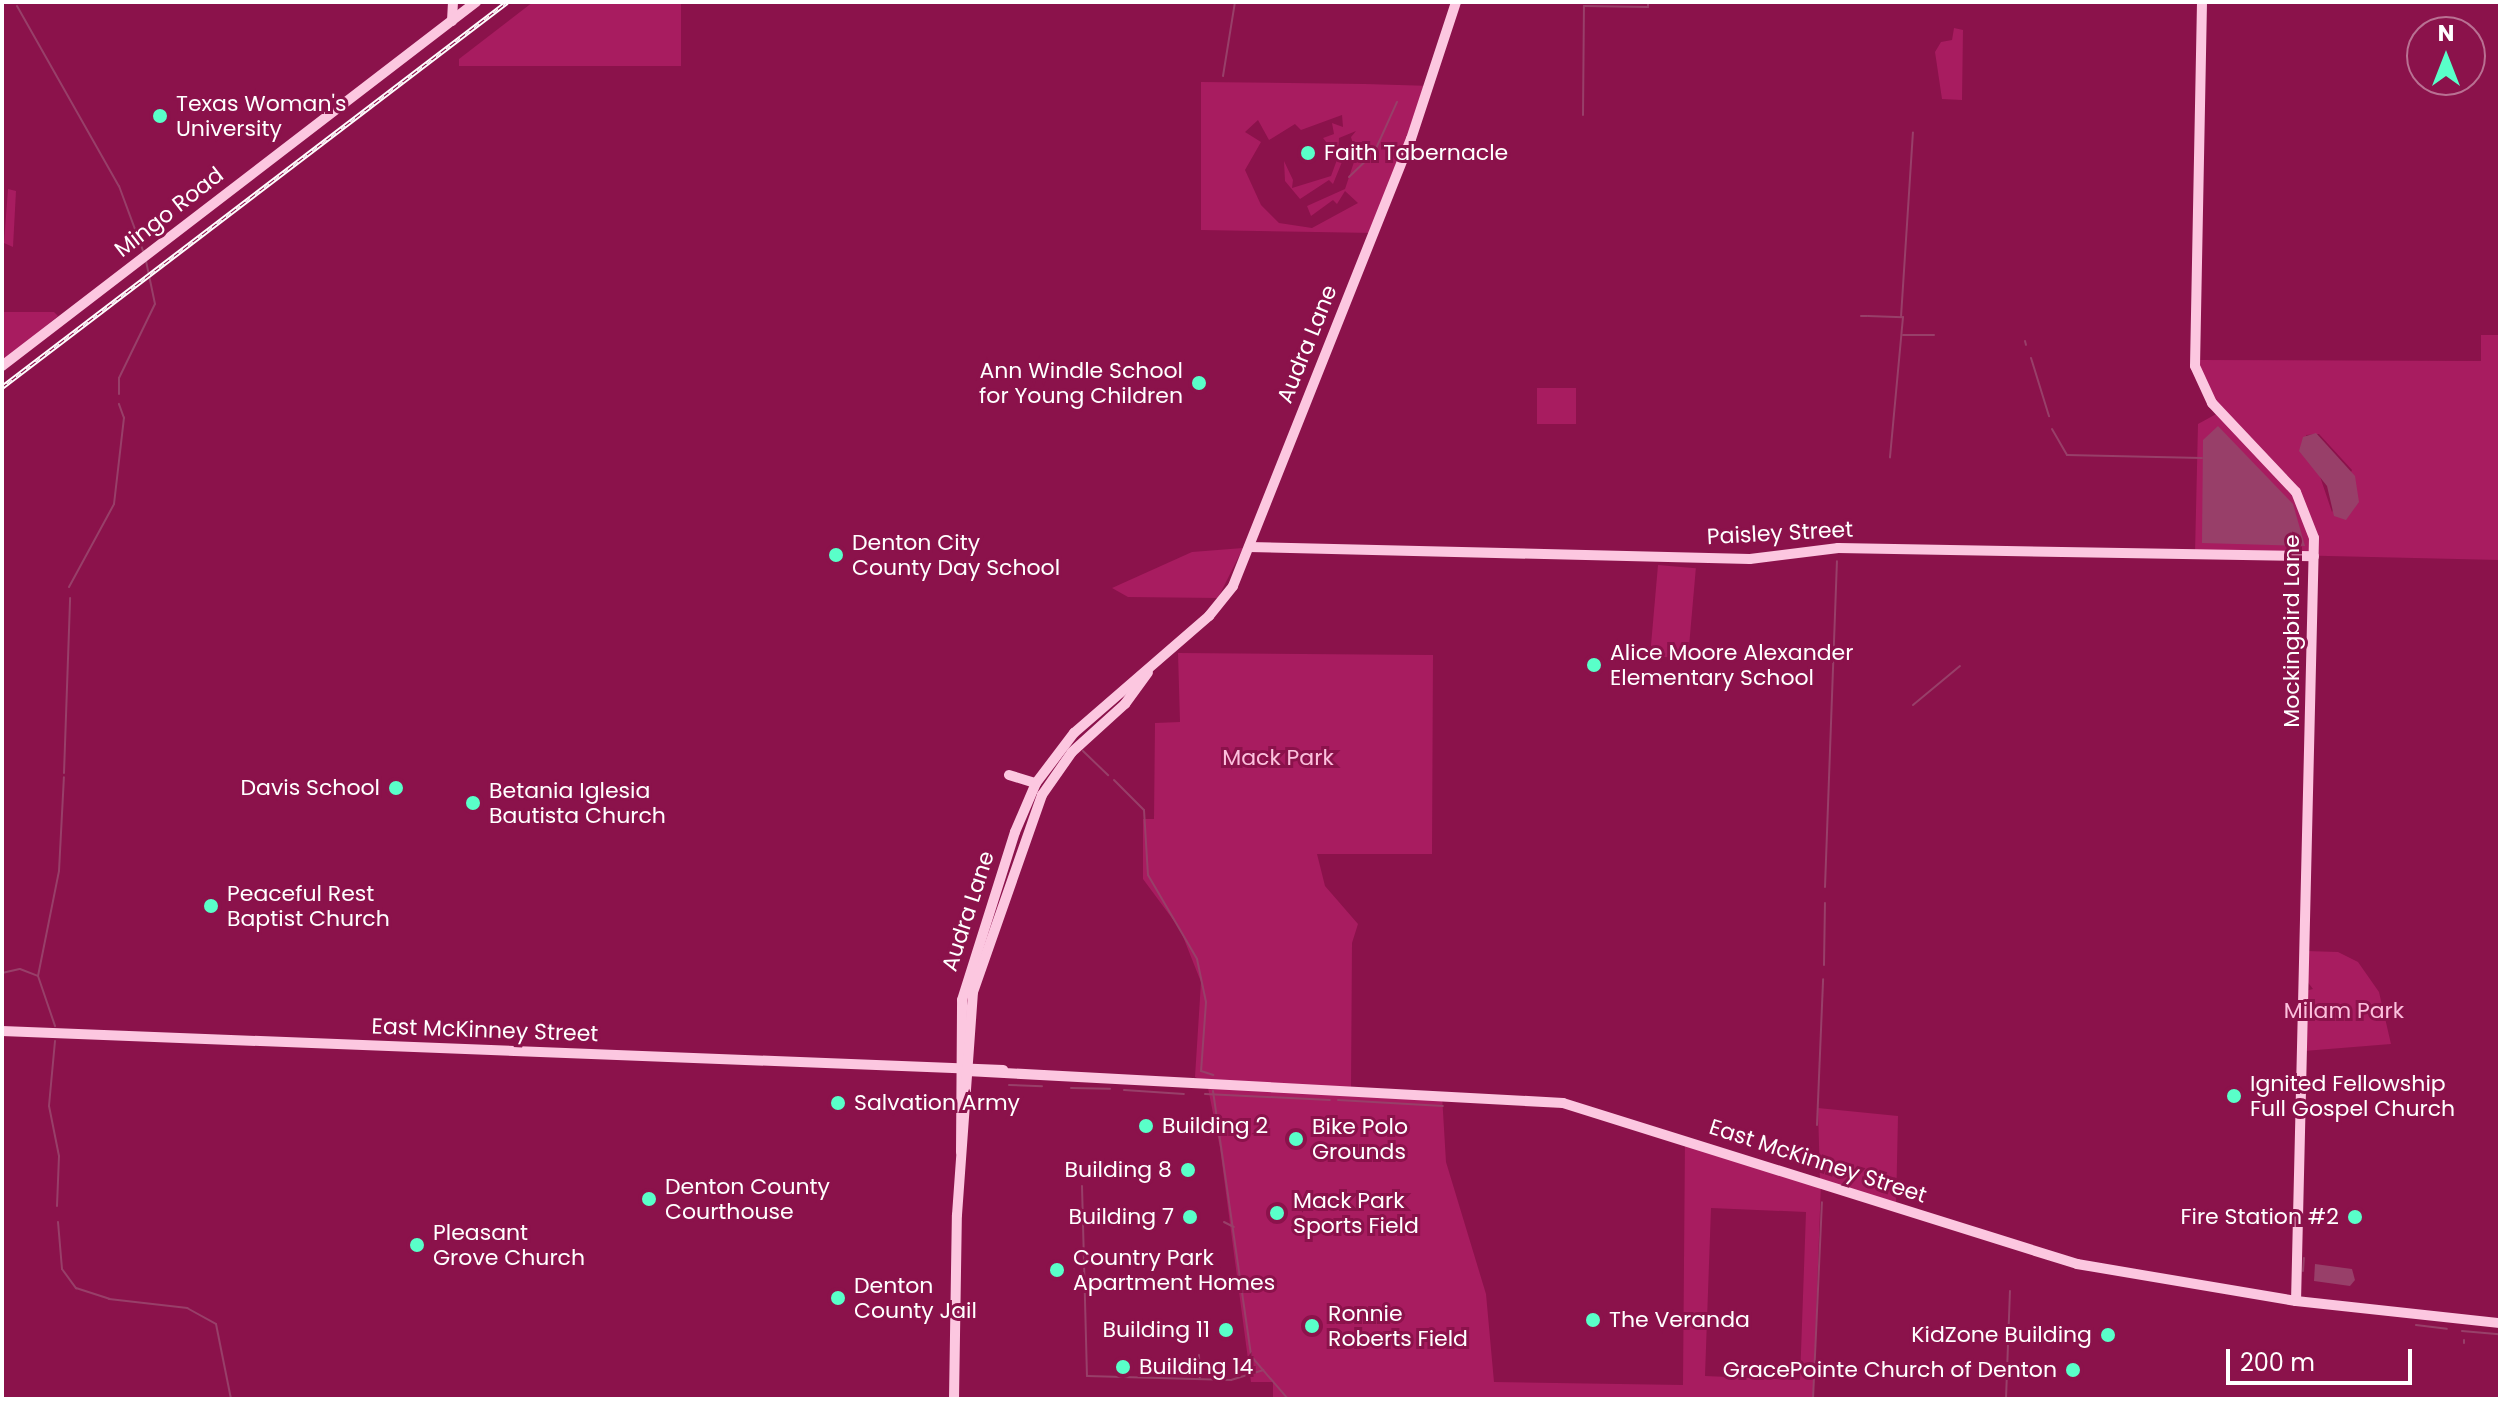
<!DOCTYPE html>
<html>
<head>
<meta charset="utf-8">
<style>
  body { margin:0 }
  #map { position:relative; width:2502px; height:1401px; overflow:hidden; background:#8b124b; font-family:Poppins,sans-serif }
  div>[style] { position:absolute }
  .green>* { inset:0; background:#a81c60; transform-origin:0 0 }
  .water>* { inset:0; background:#983f69 }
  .stream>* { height:2px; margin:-1px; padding:0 1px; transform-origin:1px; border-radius:1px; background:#983f69 }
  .secondary>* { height:10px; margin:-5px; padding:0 5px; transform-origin:5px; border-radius:5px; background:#fcc7e0 }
  .rail>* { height:5px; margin-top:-2.5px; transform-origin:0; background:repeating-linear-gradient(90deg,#8b124b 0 6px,#fff 0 12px); box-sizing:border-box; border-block:2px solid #fff }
  .dots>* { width:22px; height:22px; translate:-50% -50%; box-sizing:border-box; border:4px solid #8b124b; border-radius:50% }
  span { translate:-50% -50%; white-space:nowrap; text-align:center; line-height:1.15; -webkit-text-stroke:6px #8b124b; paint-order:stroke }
  .poi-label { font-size:22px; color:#fff }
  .left { translate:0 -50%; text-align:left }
  .right { translate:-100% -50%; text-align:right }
  .street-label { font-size:22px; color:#fff }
  .park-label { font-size:22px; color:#fcc0dd }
  .frame { position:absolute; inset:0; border:4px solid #fff; pointer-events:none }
  .north { position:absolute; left:2406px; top:16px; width:80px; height:80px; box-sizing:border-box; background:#8b124b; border:2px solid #b97193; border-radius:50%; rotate:0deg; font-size:22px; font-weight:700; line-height:32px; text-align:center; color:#fff }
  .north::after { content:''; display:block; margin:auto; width:28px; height:36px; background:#59ffc9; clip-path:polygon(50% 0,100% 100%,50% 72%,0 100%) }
  .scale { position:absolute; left:2226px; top:1349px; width:186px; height:36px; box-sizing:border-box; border:4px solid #fff; border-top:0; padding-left:10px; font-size:24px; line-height:28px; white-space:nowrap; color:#fff; -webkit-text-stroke:6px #8b124b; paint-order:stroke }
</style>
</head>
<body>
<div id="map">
  <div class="green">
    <div style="clip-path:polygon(533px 2px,681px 2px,681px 66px,459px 66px,459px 59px)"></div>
    <div style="clip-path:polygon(1954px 28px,1963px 30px,1962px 100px,1942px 99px,1935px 52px,1941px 42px,1952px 40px)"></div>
    <div style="clip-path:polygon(evenodd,1201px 82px,1365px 84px,1432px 86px,1374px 233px,1316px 232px,1201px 230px,1201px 82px,1342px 115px,1343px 127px,1332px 123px,1334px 134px,1323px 138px,1338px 157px,1331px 176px,1292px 188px,1293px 180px,1284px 161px,1285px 181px,1300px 199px,1329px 180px,1333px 184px,1344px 157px,1338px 155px,1339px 138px,1356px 131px,1351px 137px,1356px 156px,1345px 189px,1307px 206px,1311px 216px,1333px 200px,1337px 204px,1345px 191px,1358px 203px,1312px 228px,1279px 223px,1261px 205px,1245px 170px,1261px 142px,1245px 132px,1258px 120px,1269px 140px,1295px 124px,1301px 130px,1342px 115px)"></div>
    <div style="clip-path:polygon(8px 189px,16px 191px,13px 247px,4px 243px)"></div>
    <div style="clip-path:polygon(2px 312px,54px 312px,58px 316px,2px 362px)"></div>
    <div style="clip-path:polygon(evenodd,2481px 335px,2500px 335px,2500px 560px,2195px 553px,2198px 424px,2220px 412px,2195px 360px,2481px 361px,2481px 335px,2319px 434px,2352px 470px,2332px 512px,2306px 435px,2319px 434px)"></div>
    <div style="left:1537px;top:388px;width:39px;height:36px"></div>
    <div style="clip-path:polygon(1243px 548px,1218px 598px,1128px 597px,1112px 588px,1192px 552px)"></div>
    <div style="left:1658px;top:565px;width:38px;height:91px;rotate:5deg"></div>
    <div style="clip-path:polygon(evenodd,1178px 653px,1433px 655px,1432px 854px,1317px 854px,1325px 886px,1358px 924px,1352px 943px,1351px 1090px,1442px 1095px,1446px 1162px,1486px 1294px,1494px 1382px,1683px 1385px,1685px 1138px,1820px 1182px,1818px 1108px,1898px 1116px,1896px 1208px,1821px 1183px,1813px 1399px,1273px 1399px,1273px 1382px,1251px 1382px,1220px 1148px,1207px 1083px,1195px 1077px,1201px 982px,1180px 929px,1143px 879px,1143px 819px,1154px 819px,1155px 723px,1180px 722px,1178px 653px,1711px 1208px,1806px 1212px,1800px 1380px,1705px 1376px,1711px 1208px)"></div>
    <div style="clip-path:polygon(2306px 951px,2338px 952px,2358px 962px,2379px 992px,2391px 1044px,2304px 1051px,2305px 991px,2313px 989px,2306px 980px)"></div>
  </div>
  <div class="water">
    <div style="clip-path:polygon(2218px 426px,2293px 504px,2305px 546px,2202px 543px,2203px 440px)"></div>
    <div style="clip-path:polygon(2316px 433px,2355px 476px,2359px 502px,2346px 520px,2334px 516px,2327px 486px,2299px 451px,2303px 437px)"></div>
    <div style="clip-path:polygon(2315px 1264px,2352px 1269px,2355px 1280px,2350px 1286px,2314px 1281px)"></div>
  </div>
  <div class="stream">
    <div style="left:17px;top:6px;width:207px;rotate:60.5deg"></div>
    <div style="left:119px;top:186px;width:69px;rotate:69.7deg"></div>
    <div style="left:1223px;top:76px;width:75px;rotate:-80.8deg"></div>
    <div style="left:1583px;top:115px;width:109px;rotate:-89.5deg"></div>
    <div style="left:1584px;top:6px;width:64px;rotate:0.9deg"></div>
    <div style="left:1648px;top:7px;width:5px;rotate:-90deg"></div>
    <div style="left:1349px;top:177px;width:35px;rotate:-44deg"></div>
    <div style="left:1374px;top:153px;width:56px;rotate:-65.7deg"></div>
    <div style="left:1861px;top:316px;width:6px"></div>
    <div style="left:1868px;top:316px;width:35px;rotate:2deg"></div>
    <div style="left:1903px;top:317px;width:141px;rotate:95.3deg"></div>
    <div style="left:1901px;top:317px;width:185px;rotate:-86.3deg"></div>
    <div style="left:1903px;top:335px;width:31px"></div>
    <div style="left:2025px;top:341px;width:4px;rotate:76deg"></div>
    <div style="left:2031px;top:358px;width:61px;rotate:72.8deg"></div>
    <div style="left:119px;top:394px;width:16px;rotate:-90deg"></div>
    <div style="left:119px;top:378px;width:82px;rotate:-64.1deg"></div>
    <div style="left:155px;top:304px;width:44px;rotate:-101.8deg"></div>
    <div style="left:2052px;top:429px;width:30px;rotate:60deg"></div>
    <div style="left:2067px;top:455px;width:135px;rotate:1.3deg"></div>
    <div style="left:69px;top:587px;width:94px;rotate:-61.5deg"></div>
    <div style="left:114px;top:504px;width:87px;rotate:-83.4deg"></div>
    <div style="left:124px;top:418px;width:15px;rotate:-110deg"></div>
    <div style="left:1913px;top:705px;width:61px;rotate:-39.7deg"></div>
    <div style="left:1083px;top:751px;width:35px;rotate:44deg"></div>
    <div style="left:64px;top:773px;width:175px;rotate:-88deg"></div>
    <div style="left:1114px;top:780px;width:42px;rotate:45deg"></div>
    <div style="left:1144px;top:810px;width:65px;rotate:86.5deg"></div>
    <div style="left:1148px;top:875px;width:97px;rotate:59.7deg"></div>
    <div style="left:1197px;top:959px;width:44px;rotate:78.2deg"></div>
    <div style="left:1206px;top:1002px;width:69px;rotate:94.1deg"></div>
    <div style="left:1201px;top:1071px;width:13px;rotate:18deg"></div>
    <div style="left:1825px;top:887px;width:326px;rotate:-87.9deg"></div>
    <div style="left:1824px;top:965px;width:62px;rotate:-89.1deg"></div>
    <div style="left:2px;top:973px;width:18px;rotate:-13deg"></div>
    <div style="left:20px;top:969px;width:19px;rotate:21deg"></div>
    <div style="left:38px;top:976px;width:53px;rotate:71.2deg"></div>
    <div style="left:38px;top:976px;width:107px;rotate:-78.7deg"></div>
    <div style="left:59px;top:871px;width:94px;rotate:-87deg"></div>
    <div style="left:55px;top:1041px;width:65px;rotate:95.3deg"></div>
    <div style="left:49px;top:1106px;width:51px;rotate:78.7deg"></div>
    <div style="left:59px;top:1156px;width:50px;rotate:92.3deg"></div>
    <div style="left:1009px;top:1085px;width:33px;rotate:2deg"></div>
    <div style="left:1071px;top:1088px;width:39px;rotate:1deg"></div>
    <div style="left:1124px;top:1090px;width:60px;rotate:3.8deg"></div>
    <div style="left:1213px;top:1091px;width:268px;rotate:81.8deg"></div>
    <div style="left:1251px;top:1356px;width:57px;rotate:49.3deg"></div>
    <div style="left:1205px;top:1094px;width:125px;rotate:2.7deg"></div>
    <div style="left:1338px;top:1100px;width:105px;rotate:3.3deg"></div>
    <div style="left:1817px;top:1125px;width:146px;rotate:-87.6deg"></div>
    <div style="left:1082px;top:1186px;width:190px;rotate:88.5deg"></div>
    <div style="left:1087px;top:1376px;width:144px;rotate:1.6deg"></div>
    <div style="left:1231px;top:1380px;width:34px;rotate:-17deg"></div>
    <div style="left:58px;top:1222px;width:47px;rotate:85.1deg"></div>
    <div style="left:62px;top:1269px;width:24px;rotate:54deg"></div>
    <div style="left:76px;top:1288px;width:35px;rotate:18deg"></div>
    <div style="left:109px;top:1299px;width:79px;rotate:6.6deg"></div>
    <div style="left:187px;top:1308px;width:33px;rotate:29deg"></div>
    <div style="left:216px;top:1324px;width:76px;rotate:78.7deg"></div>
    <div style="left:1224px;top:1222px;width:11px;rotate:27deg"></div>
    <div style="left:2303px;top:1271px;width:13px;rotate:-86deg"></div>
    <div style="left:2416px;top:1325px;width:31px;rotate:7deg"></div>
    <div style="left:2462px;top:1331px;width:37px;rotate:5deg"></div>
    <div style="left:2464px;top:1343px;width:3px;rotate:-90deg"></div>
    <div style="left:1199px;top:1355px;width:23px;rotate:88deg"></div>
    <div style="left:1813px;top:1399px;width:197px;rotate:-87.4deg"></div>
    <div style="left:2006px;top:1399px;width:108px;rotate:-87.9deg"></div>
  </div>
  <div class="secondary">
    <div style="left:2202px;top:2px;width:364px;rotate:91.1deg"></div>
    <div style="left:2195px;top:366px;width:41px;rotate:65.3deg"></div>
    <div style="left:2212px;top:403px;width:122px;rotate:46.7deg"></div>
    <div style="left:2296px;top:492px;width:49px;rotate:68.6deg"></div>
    <div style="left:2314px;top:538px;width:763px;rotate:91.35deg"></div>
    <div style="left:452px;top:21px;width:19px;rotate:-87deg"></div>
    <div style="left:2px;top:366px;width:598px;rotate:-37.52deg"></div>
    <div style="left:1249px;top:547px;width:501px;rotate:1.37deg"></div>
    <div style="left:1750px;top:559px;width:89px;rotate:-7.1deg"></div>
    <div style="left:1838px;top:548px;width:476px;rotate:1deg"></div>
    <div style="left:1009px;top:775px;width:28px;rotate:17deg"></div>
    <div style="left:2px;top:1031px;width:1002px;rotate:2.23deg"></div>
    <div style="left:967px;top:1071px;width:597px;rotate:3.07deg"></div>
    <div style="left:1563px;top:1103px;width:539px;rotate:17.39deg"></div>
    <div style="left:2077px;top:1264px;width:222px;rotate:9.6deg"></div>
    <div style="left:2296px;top:1301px;width:205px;rotate:6.2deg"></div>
    <div style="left:961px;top:1152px;width:152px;rotate:-89.6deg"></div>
    <div style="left:962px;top:1000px;width:176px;rotate:-72.5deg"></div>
    <div style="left:1015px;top:832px;width:53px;rotate:-66.8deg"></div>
    <div style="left:1036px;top:783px;width:63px;rotate:-52.8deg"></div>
    <div style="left:1074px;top:733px;width:179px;rotate:-40.9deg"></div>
    <div style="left:1209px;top:616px;width:38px;rotate:-51deg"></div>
    <div style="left:1233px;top:586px;width:481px;rotate:-68.3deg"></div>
    <div style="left:1411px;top:139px;width:144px;rotate:-71.8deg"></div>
    <div style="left:954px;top:1399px;width:184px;rotate:-89.1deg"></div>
    <div style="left:957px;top:1215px;width:224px;rotate:-85.9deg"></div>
    <div style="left:973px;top:992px;width:209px;rotate:-70.7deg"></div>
    <div style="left:1042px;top:795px;width:52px;rotate:-55.1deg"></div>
    <div style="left:1072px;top:752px;width:72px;rotate:-42.2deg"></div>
    <div style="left:1125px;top:704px;width:39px;rotate:-54deg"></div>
  </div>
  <div class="rail">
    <div style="left:2px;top:387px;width:635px;rotate:-37.32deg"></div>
  </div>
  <div class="dots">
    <div style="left:160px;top:116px;background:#59ffc9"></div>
    <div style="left:1308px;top:153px;background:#59ffc9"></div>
    <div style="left:1199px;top:383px;background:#59ffc9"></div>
    <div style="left:836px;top:555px;background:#59ffc9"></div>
    <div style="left:1594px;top:665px;background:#59ffc9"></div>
    <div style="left:396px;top:788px;background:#59ffc9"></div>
    <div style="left:473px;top:803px;background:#59ffc9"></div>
    <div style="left:211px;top:906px;background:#59ffc9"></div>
    <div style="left:2234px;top:1096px;background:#59ffc9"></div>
    <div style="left:838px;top:1103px;background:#59ffc9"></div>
    <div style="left:1146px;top:1126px;background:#59ffc9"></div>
    <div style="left:1296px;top:1139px;background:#59ffc9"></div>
    <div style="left:1188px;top:1170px;background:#59ffc9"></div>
    <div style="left:649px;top:1199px;background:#59ffc9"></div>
    <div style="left:1277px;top:1213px;background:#59ffc9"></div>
    <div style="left:1190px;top:1217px;background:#59ffc9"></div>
    <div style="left:2355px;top:1217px;background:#59ffc9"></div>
    <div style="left:417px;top:1245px;background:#59ffc9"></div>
    <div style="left:1057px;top:1270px;background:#59ffc9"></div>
    <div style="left:838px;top:1298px;background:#59ffc9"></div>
    <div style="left:1593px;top:1320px;background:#59ffc9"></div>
    <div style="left:1312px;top:1326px;background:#59ffc9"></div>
    <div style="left:1226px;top:1330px;background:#59ffc9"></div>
    <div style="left:2108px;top:1335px;background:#59ffc9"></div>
    <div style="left:1123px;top:1367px;background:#59ffc9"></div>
    <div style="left:2073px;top:1370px;background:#59ffc9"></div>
  </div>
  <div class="poi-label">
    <span class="left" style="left:176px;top:116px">Texas Woman's<br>University</span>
    <span class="left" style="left:1324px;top:153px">Faith Tabernacle</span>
    <span class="right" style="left:1183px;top:383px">Ann Windle School<br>for Young Children</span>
    <span class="left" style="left:852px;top:555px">Denton City<br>County Day School</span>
    <span class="left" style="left:1610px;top:665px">Alice Moore Alexander<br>Elementary School</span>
    <span class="right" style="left:380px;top:788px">Davis School</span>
    <span class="left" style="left:489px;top:803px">Betania Iglesia<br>Bautista Church</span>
    <span class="left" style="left:227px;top:906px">Peaceful Rest<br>Baptist Church</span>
    <span class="left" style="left:2250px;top:1096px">Ignited Fellowship<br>Full Gospel Church</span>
    <span class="left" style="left:854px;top:1103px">Salvation Army</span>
    <span class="left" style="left:1162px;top:1126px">Building 2</span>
    <span class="left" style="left:1312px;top:1139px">Bike Polo<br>Grounds</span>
    <span class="right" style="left:1172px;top:1170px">Building 8</span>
    <span class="left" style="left:665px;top:1199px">Denton County<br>Courthouse</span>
    <span class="left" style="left:1293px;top:1213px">Mack Park<br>Sports Field</span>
    <span class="right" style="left:1174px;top:1217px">Building 7</span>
    <span class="right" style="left:2339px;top:1217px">Fire Station #2</span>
    <span class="left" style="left:433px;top:1245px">Pleasant<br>Grove Church</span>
    <span class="left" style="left:1073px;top:1270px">Country Park<br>Apartment Homes</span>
    <span class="left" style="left:854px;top:1298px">Denton<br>County Jail</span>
    <span class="left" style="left:1328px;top:1326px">Ronnie<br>Roberts Field</span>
    <span class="left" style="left:1609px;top:1320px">The Veranda</span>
    <span class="right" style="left:1210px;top:1330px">Building 11</span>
    <span class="right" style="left:2092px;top:1335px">KidZone Building</span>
    <span class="left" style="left:1139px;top:1367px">Building 14</span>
    <span class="right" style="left:2057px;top:1370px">GracePointe Church of Denton</span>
  </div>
  <div class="street-label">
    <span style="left:169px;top:212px;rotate:-38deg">Mingo Road</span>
    <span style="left:1307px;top:344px;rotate:-68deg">Audra Lane</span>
    <span style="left:1780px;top:533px;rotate:-3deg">Paisley Street</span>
    <span style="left:2292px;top:631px;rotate:-90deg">Mockingbird Lane</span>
    <span style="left:968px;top:911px;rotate:-72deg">Audra Lane</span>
    <span style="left:485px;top:1030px;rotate:2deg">East McKinney Street</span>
    <span style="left:1818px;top:1161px;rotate:18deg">East McKinney Street</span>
  </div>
  <div class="park-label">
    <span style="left:1278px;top:758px">Mack Park</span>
    <span style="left:2344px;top:1011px">Milam Park</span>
  </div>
  <div class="frame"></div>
  <div class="north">N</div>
  <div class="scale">200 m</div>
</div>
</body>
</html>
